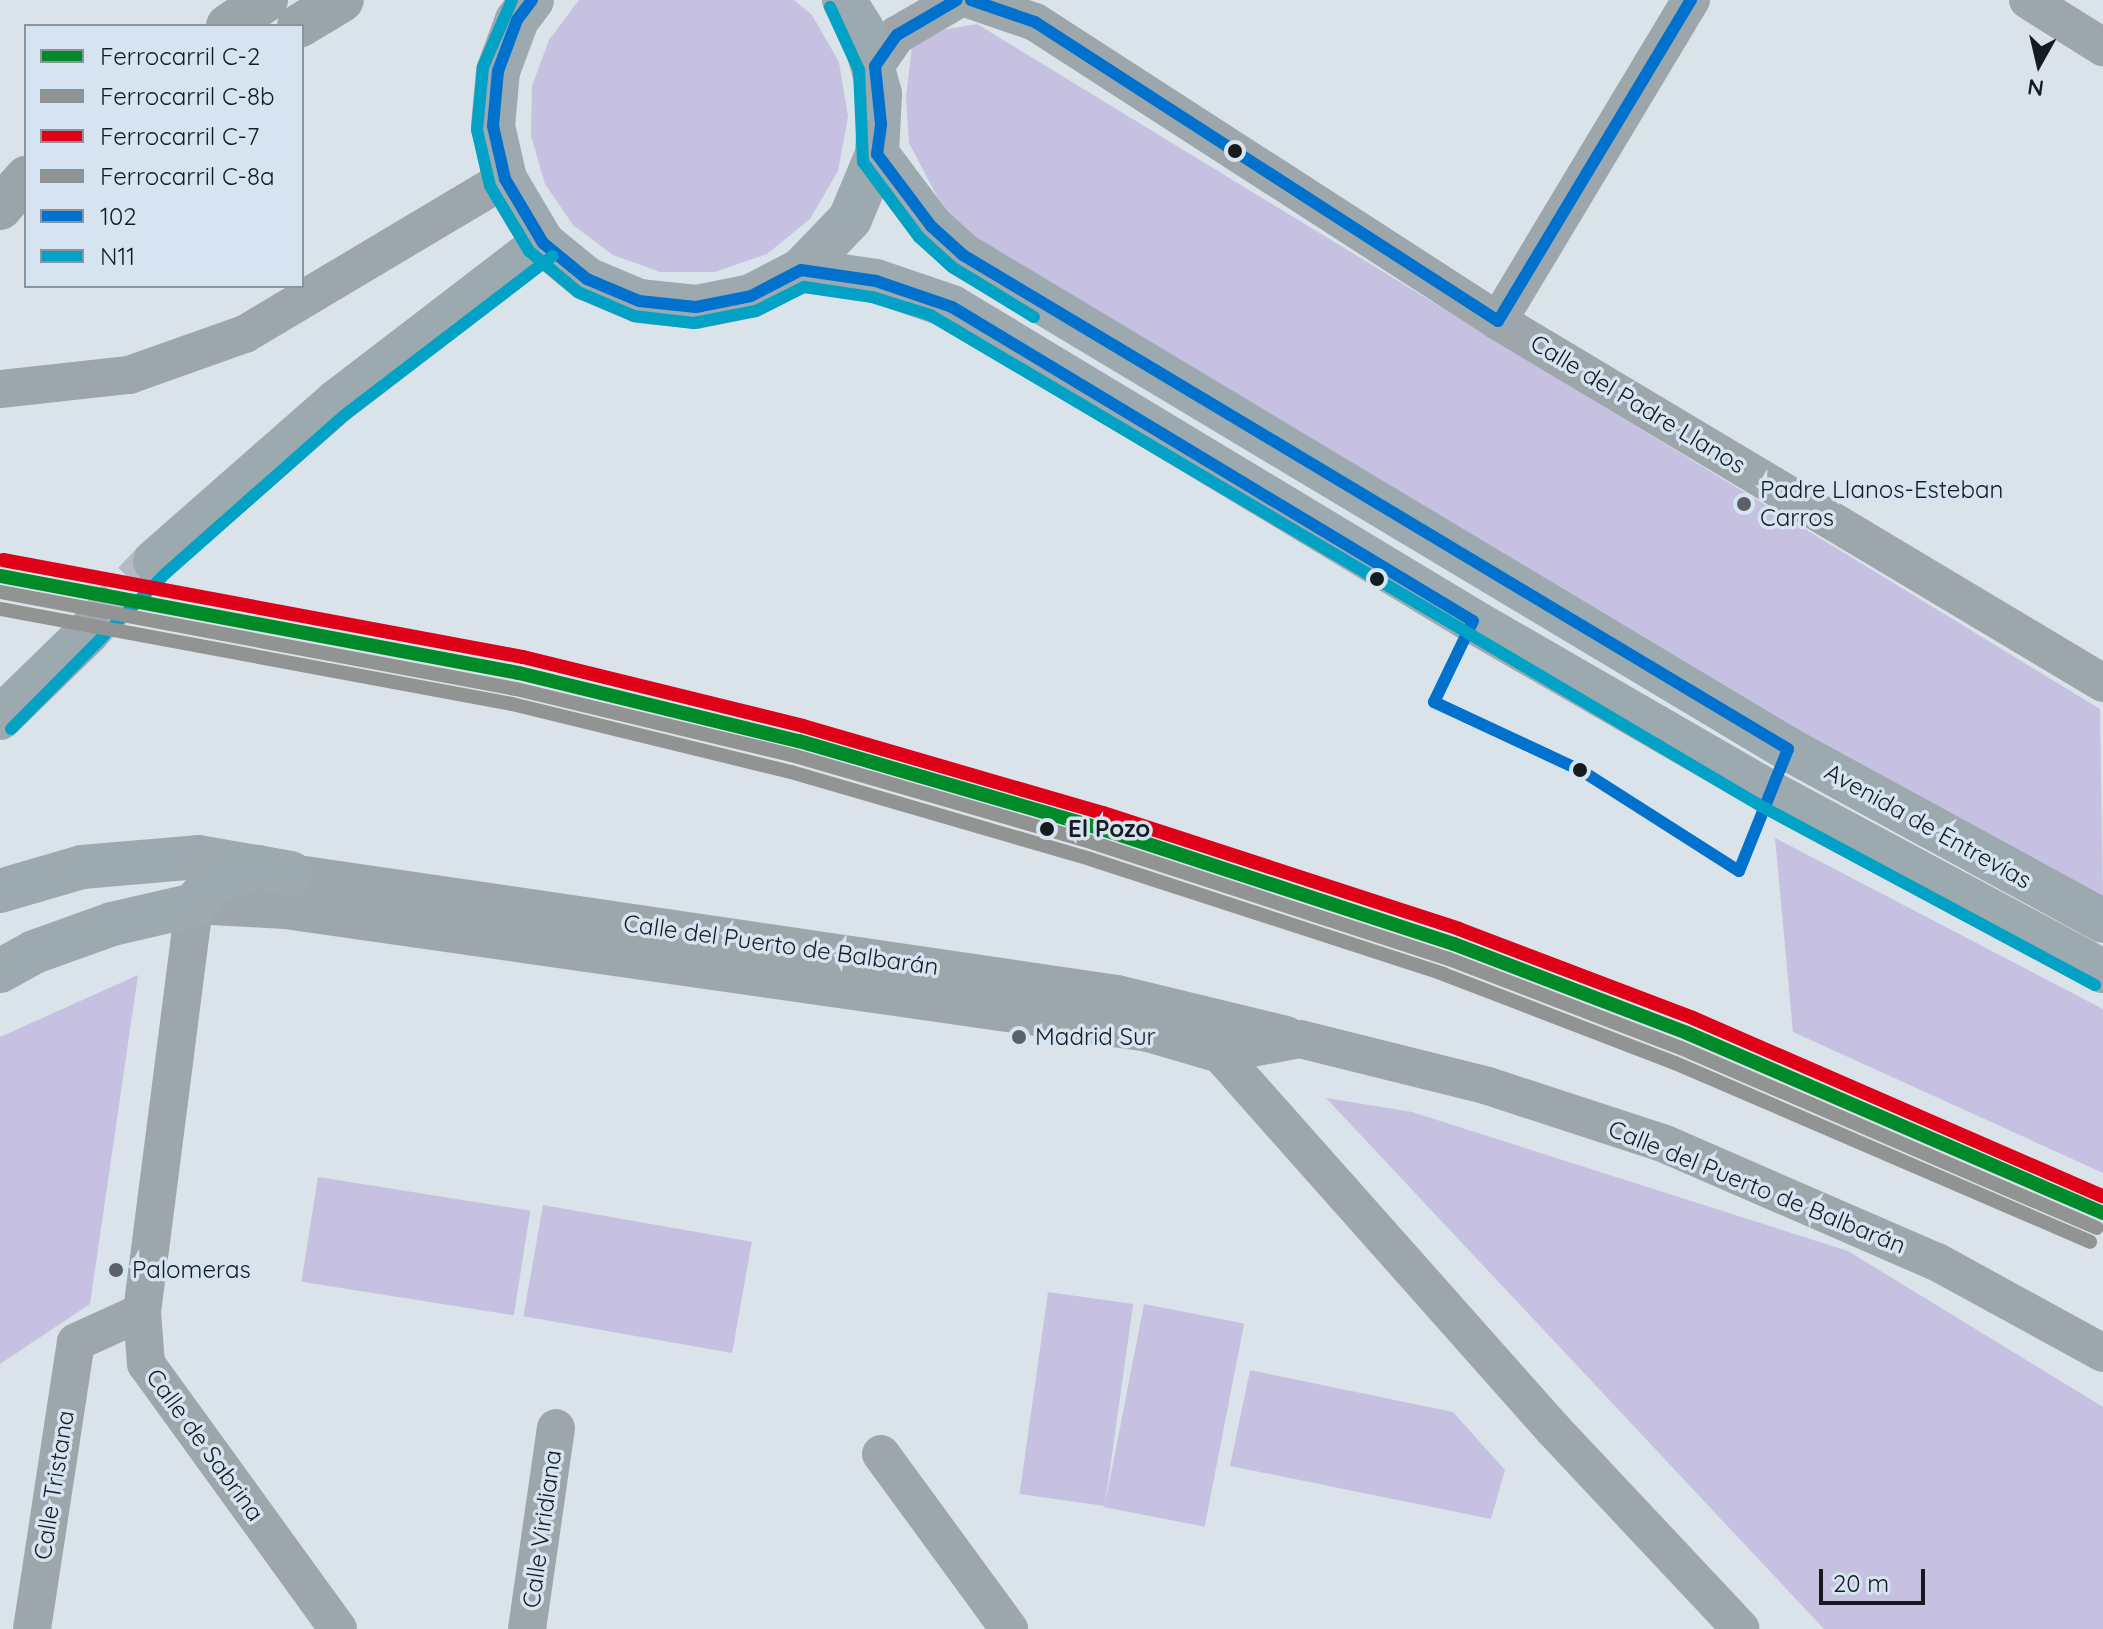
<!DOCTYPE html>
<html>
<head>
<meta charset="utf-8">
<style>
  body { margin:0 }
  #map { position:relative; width:2103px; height:1629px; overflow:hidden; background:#dbe3ea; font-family:Quicksand,sans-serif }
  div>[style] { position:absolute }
  .green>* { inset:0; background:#c6c1e0; transform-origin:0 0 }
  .major-tunnel>* { height:44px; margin-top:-22px; transform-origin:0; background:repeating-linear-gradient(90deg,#b4bbc2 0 44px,transparent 0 66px) }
  .minor>* { height:38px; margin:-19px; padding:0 19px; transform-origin:19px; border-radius:19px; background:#9da7ab }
  .major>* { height:44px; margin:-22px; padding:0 22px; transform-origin:22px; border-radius:22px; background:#9ca9ae }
  .highway>* { height:44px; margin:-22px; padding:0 22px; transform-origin:22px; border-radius:22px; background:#9aa5a9 }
  .bus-1>* { height:12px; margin:-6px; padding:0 6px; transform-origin:6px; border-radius:6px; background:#0072ce }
  .bus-2>* { height:12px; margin:-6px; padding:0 6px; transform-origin:6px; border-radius:6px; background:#01a2c5 }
  .rail-1>* { height:14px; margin:-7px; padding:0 7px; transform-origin:7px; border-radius:7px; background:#008a29 }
  .rail-2>* { height:14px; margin:-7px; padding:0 7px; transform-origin:7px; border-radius:7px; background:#929393 }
  .rail-3>* { height:14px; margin:-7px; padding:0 7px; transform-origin:7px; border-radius:7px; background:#de0118 }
  .rail-4>* { height:14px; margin:-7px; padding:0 7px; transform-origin:7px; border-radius:7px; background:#929393 }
  .dots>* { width:22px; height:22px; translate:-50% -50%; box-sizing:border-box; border:4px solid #d5e4f0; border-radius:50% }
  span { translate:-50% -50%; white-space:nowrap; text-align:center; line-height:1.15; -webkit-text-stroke:7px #d5e4f0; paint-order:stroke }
  .street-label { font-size:24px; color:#161b20 }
  .poi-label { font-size:24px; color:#161b20 }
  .left { translate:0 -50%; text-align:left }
  .stop-label { font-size:24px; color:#161b20; font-weight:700 }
  .legend { position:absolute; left:24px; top:24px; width:280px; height:264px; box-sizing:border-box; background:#d5e4f0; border:2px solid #89949d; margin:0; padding:10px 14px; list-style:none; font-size:24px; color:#161b20 }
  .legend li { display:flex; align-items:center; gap:16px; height:40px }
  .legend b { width:40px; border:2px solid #89949d }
  .north { position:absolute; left:1999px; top:24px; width:80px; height:80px; -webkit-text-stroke:6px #d5e4f0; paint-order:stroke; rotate:188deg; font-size:22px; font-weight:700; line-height:32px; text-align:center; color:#161b20 }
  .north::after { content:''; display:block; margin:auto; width:28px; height:36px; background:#161b20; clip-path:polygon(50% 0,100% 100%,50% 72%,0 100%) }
  .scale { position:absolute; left:1819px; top:1569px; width:106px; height:36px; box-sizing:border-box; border:4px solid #161b20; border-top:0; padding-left:10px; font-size:24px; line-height:28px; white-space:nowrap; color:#161b20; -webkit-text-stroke:6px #d5e4f0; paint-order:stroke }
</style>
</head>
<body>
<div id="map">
  <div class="green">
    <div style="clip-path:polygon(579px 0,794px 0,812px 15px,839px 62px,848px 117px,838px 171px,810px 219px,767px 254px,715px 272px,660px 272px,613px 255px,573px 225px,545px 184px,531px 136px,532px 86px,549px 40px)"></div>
    <div style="clip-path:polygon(977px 24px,2100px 709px,2103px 896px,1880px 782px,952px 225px,909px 143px,906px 97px,912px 46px,942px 30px)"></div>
    <div style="clip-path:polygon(1775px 838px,2103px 1009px,2103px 1173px,1793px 1032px)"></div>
    <div style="clip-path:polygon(138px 975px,90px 1304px,0 1364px,0 1037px)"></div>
    <div style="clip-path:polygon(1326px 1098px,1412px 1112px,1848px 1251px,2103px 1407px,2103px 1629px,1824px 1629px)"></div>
    <div style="left:318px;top:1177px;width:215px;height:106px;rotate:9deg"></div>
    <div style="left:543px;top:1205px;width:212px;height:113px;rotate:10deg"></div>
    <div style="left:1048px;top:1292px;width:86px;height:204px;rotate:8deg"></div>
    <div style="left:1144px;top:1304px;width:102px;height:207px;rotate:11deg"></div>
    <div style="clip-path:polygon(1250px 1370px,1453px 1412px,1505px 1470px,1491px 1519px,1230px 1466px)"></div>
  </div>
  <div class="major-tunnel">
    <div style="left:89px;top:631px;width:96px;rotate:-46.7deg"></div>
  </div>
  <div class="minor">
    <div style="left:971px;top:0;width:68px;rotate:19deg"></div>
    <div style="left:1035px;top:22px;width:551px;rotate:32.85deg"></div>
    <div style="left:1498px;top:321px;width:705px;rotate:30.89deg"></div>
    <div style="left:2028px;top:0;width:89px;rotate:32.1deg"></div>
    <div style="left:875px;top:66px;width:38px;rotate:-55deg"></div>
    <div style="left:897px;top:35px;width:69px;rotate:-30.3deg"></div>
    <div style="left:1498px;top:321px;width:375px;rotate:-59deg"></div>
    <div style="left:0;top:389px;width:130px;rotate:-6.2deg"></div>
    <div style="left:129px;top:375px;width:123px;rotate:-19.5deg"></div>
    <div style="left:245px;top:334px;width:303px;rotate:-30.8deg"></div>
    <div style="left:291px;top:873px;width:835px;rotate:8.33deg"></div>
    <div style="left:1117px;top:994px;width:174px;rotate:13.6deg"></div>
    <div style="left:1220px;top:1054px;width:502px;rotate:48.39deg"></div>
    <div style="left:1553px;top:1429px;width:274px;rotate:46.8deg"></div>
    <div style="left:881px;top:1454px;width:217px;rotate:53.8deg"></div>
    <div style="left:32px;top:1629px;width:290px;rotate:-81.3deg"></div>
    <div style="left:76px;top:1342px;width:72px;rotate:-24.4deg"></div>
    <div style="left:338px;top:1629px;width:327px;rotate:-125.9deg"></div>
    <div style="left:146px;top:1364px;width:52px;rotate:-94.4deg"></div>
    <div style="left:142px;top:1312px;width:410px;rotate:-82.7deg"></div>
    <div style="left:194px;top:905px;width:91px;rotate:3.1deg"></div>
    <div style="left:285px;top:910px;width:872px;rotate:8.11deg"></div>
    <div style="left:1148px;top:1033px;width:75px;rotate:16.3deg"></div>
    <div style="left:1220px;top:1054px;width:81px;rotate:-10.6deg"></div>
    <div style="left:1300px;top:1039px;width:194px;rotate:14deg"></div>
    <div style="left:1488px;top:1086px;width:186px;rotate:18.1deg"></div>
    <div style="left:1665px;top:1144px;width:296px;rotate:23.5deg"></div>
    <div style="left:1937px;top:1262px;width:189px;rotate:28.7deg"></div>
    <div style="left:527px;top:1629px;width:203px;rotate:-81.8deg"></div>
  </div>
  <div class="major">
    <div style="left:532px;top:0;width:25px;rotate:127deg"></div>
    <div style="left:517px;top:20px;width:54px;rotate:110.4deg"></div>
    <div style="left:498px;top:71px;width:55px;rotate:95.2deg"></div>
    <div style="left:493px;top:126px;width:54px;rotate:77.2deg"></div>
    <div style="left:505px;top:179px;width:74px;rotate:59.3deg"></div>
    <div style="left:543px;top:243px;width:57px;rotate:39.3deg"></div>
    <div style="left:587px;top:279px;width:56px;rotate:22.9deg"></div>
    <div style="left:639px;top:301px;width:57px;rotate:6deg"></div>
    <div style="left:696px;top:307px;width:56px;rotate:-11.3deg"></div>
    <div style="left:751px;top:296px;width:56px;rotate:-27.5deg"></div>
    <div style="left:801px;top:270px;width:71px;rotate:-46.1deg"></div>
    <div style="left:850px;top:219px;width:70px;rotate:-67.4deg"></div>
    <div style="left:877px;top:154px;width:60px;rotate:-87.1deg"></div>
    <div style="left:880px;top:94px;width:67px;rotate:-105.5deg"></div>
    <div style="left:862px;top:29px;width:34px;rotate:-122deg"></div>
    <div style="left:877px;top:154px;width:90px;rotate:53.1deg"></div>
    <div style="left:931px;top:226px;width:43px;rotate:42.2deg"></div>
    <div style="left:963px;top:255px;width:962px;rotate:30.91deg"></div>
    <div style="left:1788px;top:749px;width:359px;rotate:28.6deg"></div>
    <div style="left:801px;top:270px;width:76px;rotate:8.3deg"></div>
    <div style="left:876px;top:281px;width:80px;rotate:18.9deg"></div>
    <div style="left:952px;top:307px;width:608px;rotate:31.08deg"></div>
    <div style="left:1473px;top:621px;width:342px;rotate:30deg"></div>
    <div style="left:1769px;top:792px;width:379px;rotate:28.2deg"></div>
    <div style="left:155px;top:561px;width:241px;rotate:-41.3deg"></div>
    <div style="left:336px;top:402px;width:261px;rotate:-37.5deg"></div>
    <div style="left:0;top:718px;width:124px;rotate:-44.3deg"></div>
    <div style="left:0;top:891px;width:85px;rotate:-16.3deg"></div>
    <div style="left:82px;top:867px;width:116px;rotate:-4.9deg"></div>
    <div style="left:198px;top:857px;width:94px;rotate:9.8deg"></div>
    <div style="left:0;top:971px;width:39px;rotate:-29deg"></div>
    <div style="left:34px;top:952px;width:83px;rotate:-19.7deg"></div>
    <div style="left:112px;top:924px;width:84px;rotate:-13deg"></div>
    <div style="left:194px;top:905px;width:27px;rotate:-51deg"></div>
    <div style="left:211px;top:884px;width:50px;rotate:-19.9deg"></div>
  </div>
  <div class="highway">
    <div style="left:228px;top:26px;width:46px;rotate:-34.4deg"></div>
    <div style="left:299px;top:26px;width:50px;rotate:-31.2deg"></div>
    <div style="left:0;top:208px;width:40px;rotate:-49deg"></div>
  </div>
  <div class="bus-1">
    <div style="left:532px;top:0;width:25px;rotate:127deg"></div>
    <div style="left:517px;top:20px;width:54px;rotate:110.4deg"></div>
    <div style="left:498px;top:71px;width:55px;rotate:95.2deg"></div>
    <div style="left:493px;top:126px;width:54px;rotate:77.2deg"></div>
    <div style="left:505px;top:179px;width:74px;rotate:59.3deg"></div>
    <div style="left:543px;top:243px;width:57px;rotate:39.3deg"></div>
    <div style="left:587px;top:279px;width:56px;rotate:22.9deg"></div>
    <div style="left:639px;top:301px;width:57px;rotate:6deg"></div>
    <div style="left:696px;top:307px;width:56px;rotate:-11.3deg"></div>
    <div style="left:751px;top:296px;width:56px;rotate:-27.5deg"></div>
    <div style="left:801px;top:270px;width:76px;rotate:8.3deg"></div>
    <div style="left:876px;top:281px;width:80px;rotate:18.9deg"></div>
    <div style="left:952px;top:307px;width:608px;rotate:31.08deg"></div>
    <div style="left:1473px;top:621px;width:90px;rotate:115.7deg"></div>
    <div style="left:1434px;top:702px;width:163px;rotate:25deg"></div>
    <div style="left:1582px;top:771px;width:186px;rotate:32.5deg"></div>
    <div style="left:1739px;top:871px;width:131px;rotate:-68.1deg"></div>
    <div style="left:1788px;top:749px;width:962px;rotate:-149.09deg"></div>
    <div style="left:963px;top:255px;width:43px;rotate:-137.8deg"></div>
    <div style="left:931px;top:226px;width:90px;rotate:-126.9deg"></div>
    <div style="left:877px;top:154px;width:30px;rotate:-82deg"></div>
    <div style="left:881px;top:124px;width:58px;rotate:-95.9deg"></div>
    <div style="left:875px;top:66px;width:38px;rotate:-55deg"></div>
    <div style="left:897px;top:35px;width:69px;rotate:-30.3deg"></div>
    <div style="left:971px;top:0;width:68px;rotate:19deg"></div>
    <div style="left:1035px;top:22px;width:551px;rotate:32.85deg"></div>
    <div style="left:1498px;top:321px;width:375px;rotate:-59deg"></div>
  </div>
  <div class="bus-2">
    <div style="left:512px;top:0;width:73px;rotate:113.4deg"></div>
    <div style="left:483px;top:67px;width:63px;rotate:95.4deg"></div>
    <div style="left:477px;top:130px;width:57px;rotate:76.9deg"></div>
    <div style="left:490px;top:186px;width:76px;rotate:59deg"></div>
    <div style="left:529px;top:251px;width:64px;rotate:39.9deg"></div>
    <div style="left:578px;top:292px;width:61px;rotate:23.2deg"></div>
    <div style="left:634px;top:316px;width:60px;rotate:6.7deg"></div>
    <div style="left:694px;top:323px;width:63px;rotate:-11deg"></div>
    <div style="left:756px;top:311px;width:54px;rotate:-26.6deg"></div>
    <div style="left:804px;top:287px;width:69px;rotate:8.4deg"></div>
    <div style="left:872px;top:297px;width:61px;rotate:17.2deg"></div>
    <div style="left:930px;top:315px;width:965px;rotate:30.58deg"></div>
    <div style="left:1761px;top:806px;width:379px;rotate:28.2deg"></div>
    <div style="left:830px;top:7px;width:69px;rotate:65.3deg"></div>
    <div style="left:859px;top:70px;width:92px;rotate:87.5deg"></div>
    <div style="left:863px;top:162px;width:94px;rotate:53.3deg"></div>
    <div style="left:919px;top:237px;width:45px;rotate:42.3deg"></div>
    <div style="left:952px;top:267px;width:96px;rotate:31.4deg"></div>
    <div style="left:11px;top:729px;width:220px;rotate:-45.2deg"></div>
    <div style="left:166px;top:573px;width:240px;rotate:-41.5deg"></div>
    <div style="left:346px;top:414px;width:260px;rotate:-37.4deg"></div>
  </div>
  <div class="rail-1">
    <div style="left:0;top:576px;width:528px;rotate:10.59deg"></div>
    <div style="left:519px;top:673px;width:288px;rotate:13.7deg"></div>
    <div style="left:799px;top:741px;width:312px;rotate:16.2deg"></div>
    <div style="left:1099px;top:828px;width:373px;rotate:18.1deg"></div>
    <div style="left:1454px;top:944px;width:249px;rotate:20.9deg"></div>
    <div style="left:1687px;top:1033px;width:453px;rotate:23.4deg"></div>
  </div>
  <div class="rail-2">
    <div style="left:0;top:592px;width:525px;rotate:10.65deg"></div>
    <div style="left:516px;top:689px;width:287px;rotate:13.5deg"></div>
    <div style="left:795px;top:756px;width:311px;rotate:16.2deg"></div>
    <div style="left:1094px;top:843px;width:373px;rotate:18.1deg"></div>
    <div style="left:1449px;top:959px;width:248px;rotate:21deg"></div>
    <div style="left:1681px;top:1048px;width:453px;rotate:23.4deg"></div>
  </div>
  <div class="rail-3">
    <div style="left:3px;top:560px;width:529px;rotate:10.57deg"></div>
    <div style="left:523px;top:657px;width:288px;rotate:13.8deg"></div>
    <div style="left:803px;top:726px;width:312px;rotate:16.2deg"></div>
    <div style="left:1103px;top:813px;width:374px;rotate:18deg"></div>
    <div style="left:1459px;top:929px;width:250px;rotate:20.8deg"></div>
    <div style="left:1693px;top:1018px;width:447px;rotate:23.5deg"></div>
  </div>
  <div class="rail-4">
    <div style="left:0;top:609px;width:521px;rotate:10.51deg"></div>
    <div style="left:512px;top:704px;width:287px;rotate:13.7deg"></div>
    <div style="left:791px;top:772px;width:311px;rotate:16.2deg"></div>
    <div style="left:1090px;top:859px;width:371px;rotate:18deg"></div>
    <div style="left:1443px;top:974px;width:248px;rotate:21deg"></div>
    <div style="left:1675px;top:1063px;width:452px;rotate:23.3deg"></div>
  </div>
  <div class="dots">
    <div style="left:1235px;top:151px;background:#161b20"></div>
    <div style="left:1744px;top:504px;background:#5b6167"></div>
    <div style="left:1377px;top:579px;background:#161b20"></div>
    <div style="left:1580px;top:770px;background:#161b20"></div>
    <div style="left:1047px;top:829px;background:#161b20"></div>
    <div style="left:1019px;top:1037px;background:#5b6167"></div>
    <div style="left:116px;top:1270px;background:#5b6167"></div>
  </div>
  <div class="street-label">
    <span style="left:1638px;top:404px;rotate:31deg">Calle del Padre Llanos</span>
    <span style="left:1928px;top:826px;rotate:29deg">Avenida de Entrevías</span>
    <span style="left:781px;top:945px;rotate:8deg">Calle del Puerto de Balbarán</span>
    <span style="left:1757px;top:1187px;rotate:22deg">Calle del Puerto de Balbarán</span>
    <span style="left:205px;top:1445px;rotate:54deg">Calle de Sabrina</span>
    <span style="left:54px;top:1485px;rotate:-81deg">Calle Tristana</span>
    <span style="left:542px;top:1529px;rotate:-82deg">Calle Viridiana</span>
  </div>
  <div class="poi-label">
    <span class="left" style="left:1760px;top:504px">Padre Llanos-Esteban<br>Carros</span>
    <span class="left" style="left:1035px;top:1037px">Madrid Sur</span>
    <span class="left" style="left:132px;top:1270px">Palomeras</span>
  </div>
  <div class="stop-label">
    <span class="left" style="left:1068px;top:829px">El Pozo</span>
  </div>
  <ul class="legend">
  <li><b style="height:10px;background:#008a29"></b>Ferrocarril C-2</li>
  <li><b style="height:10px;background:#929393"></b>Ferrocarril C-8b</li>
  <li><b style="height:10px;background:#de0118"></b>Ferrocarril C-7</li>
  <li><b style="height:10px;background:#929393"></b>Ferrocarril C-8a</li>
  <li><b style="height:10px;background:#0072ce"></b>102</li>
  <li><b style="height:10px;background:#01a2c5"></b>N11</li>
  </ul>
  <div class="north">N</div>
  <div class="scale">20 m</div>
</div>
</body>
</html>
